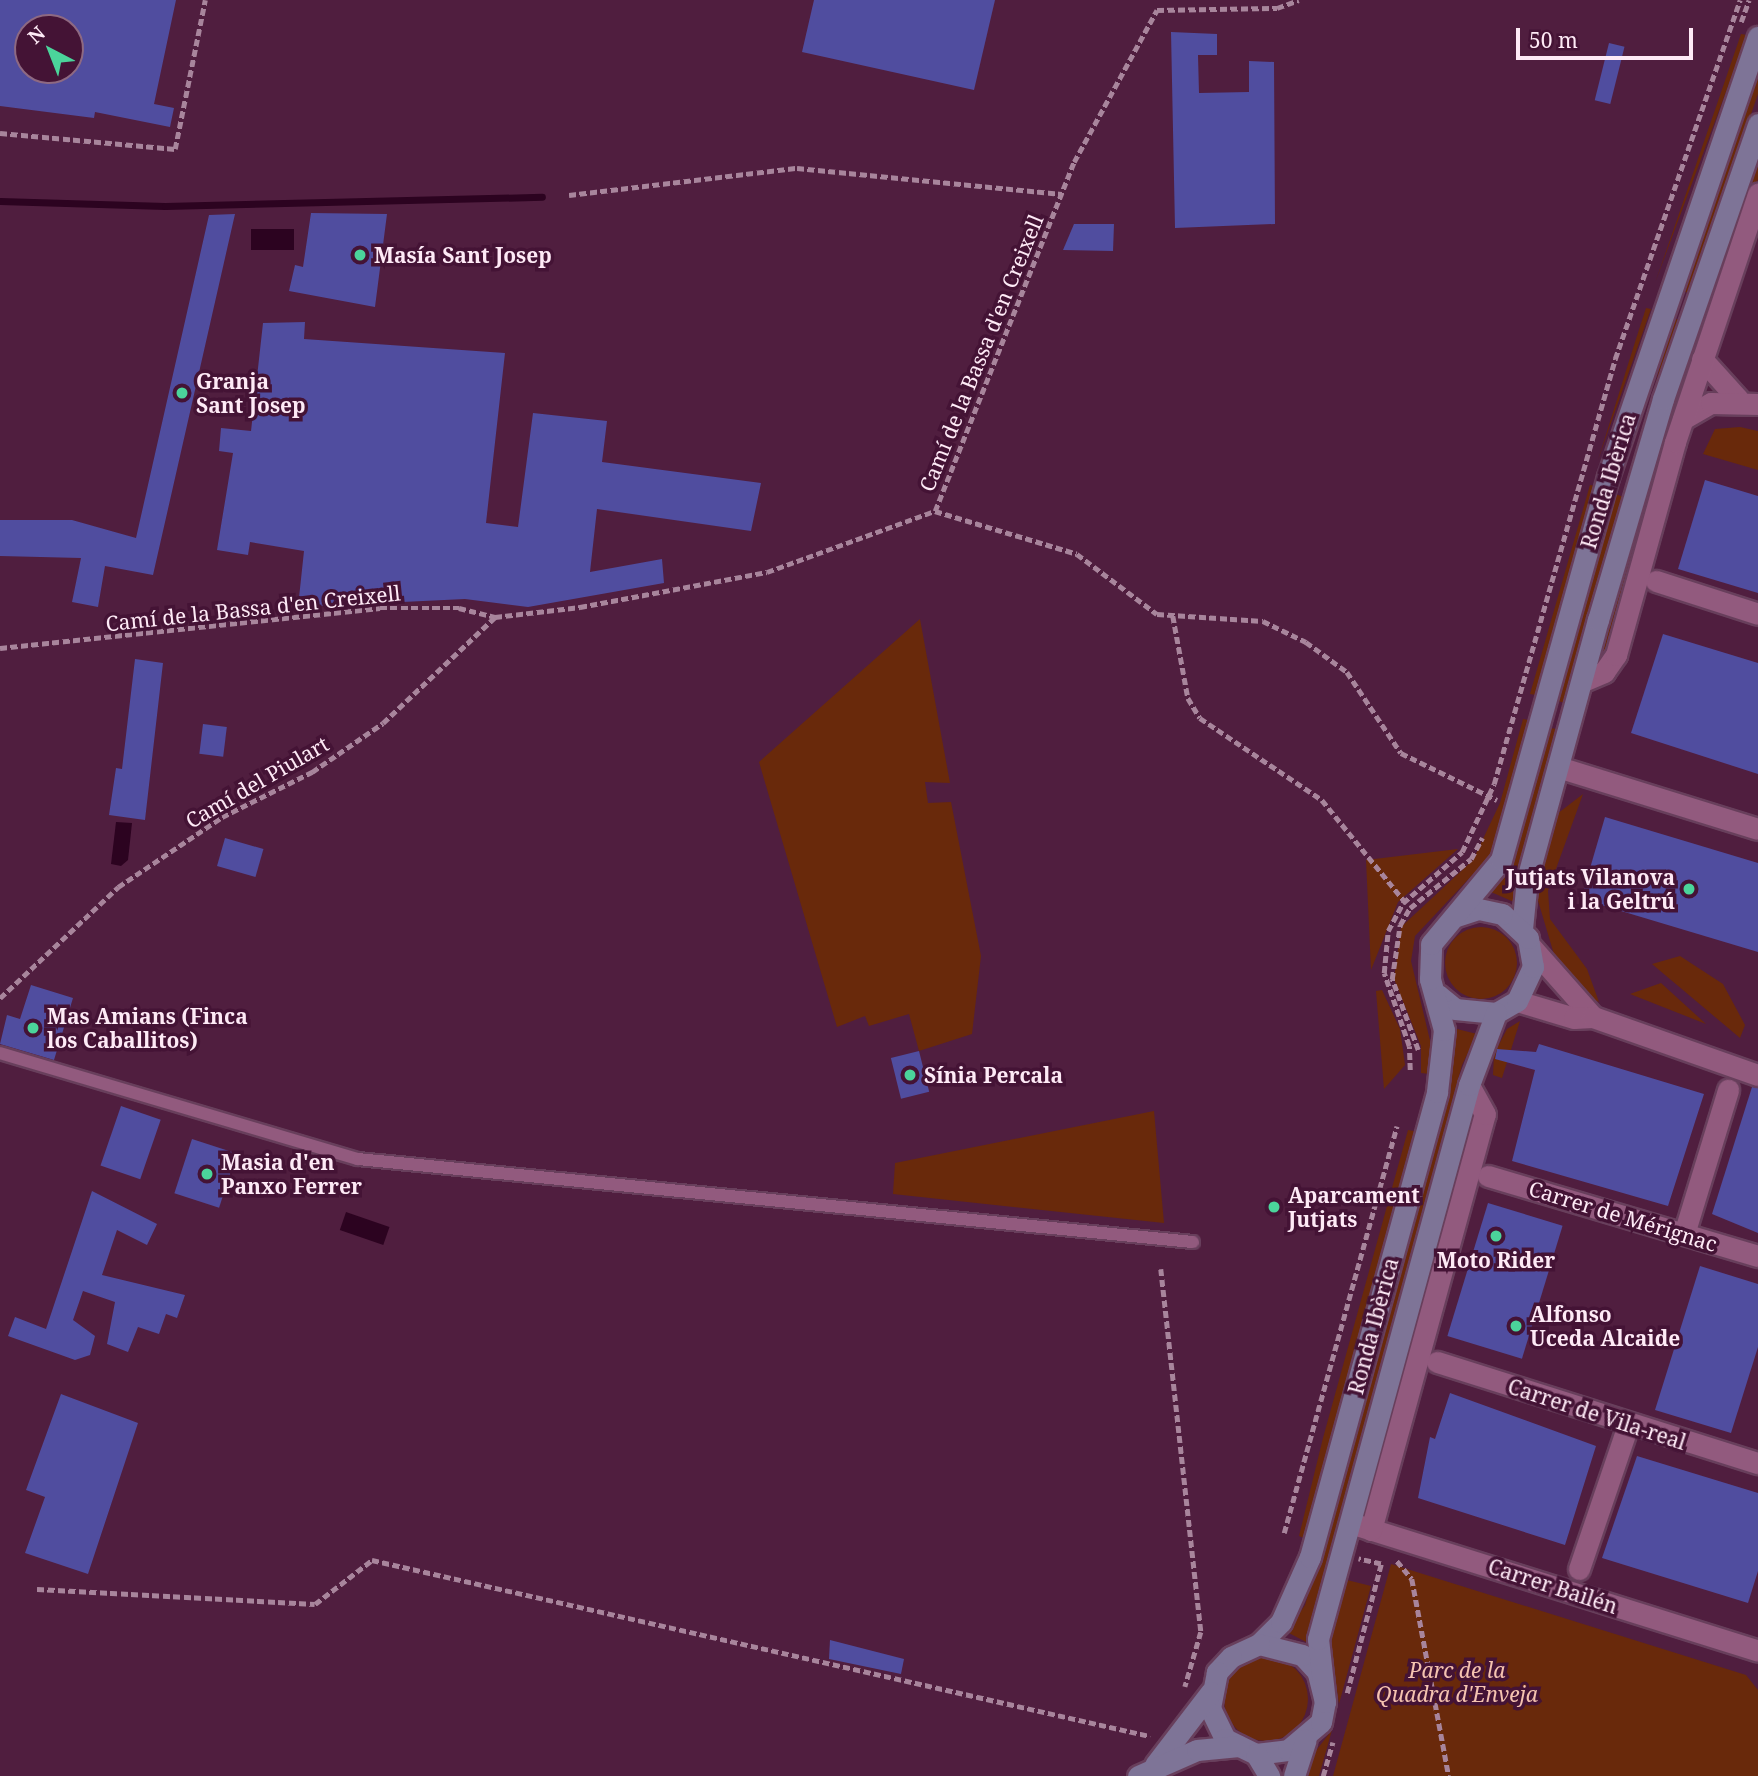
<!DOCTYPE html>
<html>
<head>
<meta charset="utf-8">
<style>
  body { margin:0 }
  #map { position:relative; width:1758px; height:1776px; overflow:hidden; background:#501e3f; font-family:"Noto Serif",serif }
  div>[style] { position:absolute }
  .green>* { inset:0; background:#69290b; transform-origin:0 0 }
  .round { border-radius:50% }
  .water>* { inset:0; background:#2c0320; transform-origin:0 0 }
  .stream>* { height:7px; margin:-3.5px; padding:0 3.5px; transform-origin:3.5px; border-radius:3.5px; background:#2c0320 }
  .building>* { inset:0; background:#504d9f; transform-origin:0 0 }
  .path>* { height:4.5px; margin-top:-2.25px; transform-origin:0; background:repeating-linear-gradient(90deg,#a8859c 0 7px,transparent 0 10.5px) }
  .roads { filter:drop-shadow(2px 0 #683f5c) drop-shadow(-2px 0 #683f5c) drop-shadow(0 2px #683f5c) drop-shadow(0 -2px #683f5c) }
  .lane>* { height:12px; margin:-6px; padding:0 6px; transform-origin:6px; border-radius:6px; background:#925a7e }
  .street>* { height:21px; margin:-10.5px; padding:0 10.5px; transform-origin:10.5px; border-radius:10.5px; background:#925a7e }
  .secondary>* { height:21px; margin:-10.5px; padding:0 10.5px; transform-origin:10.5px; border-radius:10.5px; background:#7e7497 }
  .dots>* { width:19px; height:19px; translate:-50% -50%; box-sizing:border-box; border:4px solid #441335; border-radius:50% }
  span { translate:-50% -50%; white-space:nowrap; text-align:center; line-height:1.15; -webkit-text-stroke:7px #441335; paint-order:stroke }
  .poi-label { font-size:21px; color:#feeaf6; font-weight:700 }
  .left { translate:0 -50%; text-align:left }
  .right { translate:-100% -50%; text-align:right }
  .street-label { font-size:21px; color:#feeaf6 }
  .park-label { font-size:21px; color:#f5c3b0; font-style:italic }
  .north { position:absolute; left:14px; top:14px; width:70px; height:70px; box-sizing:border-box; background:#441335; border:2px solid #8e6982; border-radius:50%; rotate:318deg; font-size:19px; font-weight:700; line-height:28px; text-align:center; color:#feeaf6 }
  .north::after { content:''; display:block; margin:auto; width:24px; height:32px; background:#4bd49b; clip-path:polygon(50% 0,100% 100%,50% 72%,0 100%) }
  .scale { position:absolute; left:1516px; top:28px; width:177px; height:32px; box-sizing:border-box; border:4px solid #feeaf6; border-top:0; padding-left:9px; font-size:21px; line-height:24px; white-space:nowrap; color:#feeaf6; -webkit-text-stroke:5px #441335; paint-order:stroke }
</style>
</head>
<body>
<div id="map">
  <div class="green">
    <div style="clip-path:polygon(1741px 34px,1747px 35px,1655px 283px,1717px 104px)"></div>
    <div style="clip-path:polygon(1758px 72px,1758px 94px,1689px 293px,1681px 291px)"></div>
    <div style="clip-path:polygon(1758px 156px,1758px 179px,1715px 303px,1708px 300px)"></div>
    <div style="clip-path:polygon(1646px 308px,1651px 309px,1598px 460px,1636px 339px)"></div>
    <div style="left:1672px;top:318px;width:8px;height:159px;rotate:14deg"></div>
    <div style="left:1699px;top:327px;width:8px;height:159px;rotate:14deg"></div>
    <div style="clip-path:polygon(1740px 427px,1758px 431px,1758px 470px,1703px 454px,1715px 429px)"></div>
    <div style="clip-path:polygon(1590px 485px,1595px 486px,1536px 695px,1530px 694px)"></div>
    <div style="clip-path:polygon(1615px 494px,1624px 497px,1565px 703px,1558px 701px)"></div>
    <div style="clip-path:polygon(1643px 504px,1651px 506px,1604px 654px,1601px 648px)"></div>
    <div style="clip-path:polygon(920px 619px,950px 783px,925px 782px,928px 803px,951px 802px,981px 956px,972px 1034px,919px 1051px,909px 1014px,869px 1026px,865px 1016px,837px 1027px,759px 762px)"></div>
    <div style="clip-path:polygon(1523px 719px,1529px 720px,1492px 854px,1415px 936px,1411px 961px,1433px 1053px,1430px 1074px,1421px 1073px,1421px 1046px,1394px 979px,1401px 927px,1473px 860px,1500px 803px)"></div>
    <div style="clip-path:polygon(1550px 728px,1557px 729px,1514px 902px,1491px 892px,1514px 855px)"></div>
    <div style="clip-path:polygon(1583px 794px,1548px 891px,1550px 919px,1587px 969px,1599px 1002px,1584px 995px,1556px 961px,1536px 894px,1557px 814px)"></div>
    <div style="clip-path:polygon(1458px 849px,1398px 902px,1371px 970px,1366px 860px)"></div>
    <div class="round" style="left:1445px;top:927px;width:72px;height:72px"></div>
    <div style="clip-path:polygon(1680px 956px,1723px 984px,1745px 1025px,1740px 1038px,1652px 964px)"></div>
    <div style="clip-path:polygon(1661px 983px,1706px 1024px,1630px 994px)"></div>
    <div style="clip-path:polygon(1382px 990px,1400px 1029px,1405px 1065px,1384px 1089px,1376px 991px)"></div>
    <div style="clip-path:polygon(1520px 1021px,1502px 1078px,1493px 1075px,1494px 1054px,1507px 1029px)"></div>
    <div style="clip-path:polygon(1457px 1029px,1477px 1034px,1462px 1065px,1306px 1642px,1287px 1632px,1305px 1605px,1338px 1494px,1449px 1083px)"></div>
    <div style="clip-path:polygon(1154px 1111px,1164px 1223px,893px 1194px,895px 1163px)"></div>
    <div style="clip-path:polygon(1408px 1130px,1414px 1131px,1304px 1538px,1299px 1536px,1323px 1438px)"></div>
    <div style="clip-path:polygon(1463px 1145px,1471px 1147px,1374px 1500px,1368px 1497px)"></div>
    <div style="clip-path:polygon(1391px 1564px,1746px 1675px,1758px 1690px,1758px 1776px,1333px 1776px)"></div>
    <div style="clip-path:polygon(1347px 1580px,1371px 1586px,1339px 1704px,1330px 1640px)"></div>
    <div class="round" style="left:1224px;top:1657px;width:84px;height:84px"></div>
    <div style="clip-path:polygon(1332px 1730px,1319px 1776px,1302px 1776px,1304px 1766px)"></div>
  </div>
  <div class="water">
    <div style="left:251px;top:229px;width:43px;height:21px"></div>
    <div style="clip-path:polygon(116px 822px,132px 823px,128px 860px,121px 866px,111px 864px)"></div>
    <div style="left:346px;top:1212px;width:46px;height:19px;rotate:19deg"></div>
  </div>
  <div class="stream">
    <div style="left:0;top:201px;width:165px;rotate:1.7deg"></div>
    <div style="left:165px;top:206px;width:377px;rotate:-1.4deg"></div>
  </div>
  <div class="building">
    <div style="clip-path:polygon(evenodd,0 0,176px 0,154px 104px,174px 108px,170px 127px,95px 112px,94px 118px,0 106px,0 0,28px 28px,70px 28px,70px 70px,28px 70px,28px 28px)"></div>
    <div style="clip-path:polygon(814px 0,995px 0,974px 90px,802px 52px)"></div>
    <div style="clip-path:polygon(1171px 32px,1217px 34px,1217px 55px,1198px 55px,1199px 93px,1249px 92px,1249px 61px,1274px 62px,1275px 224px,1175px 228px)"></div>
    <div style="left:1609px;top:43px;width:16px;height:59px;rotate:14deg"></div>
    <div style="clip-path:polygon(311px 213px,387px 214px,375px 307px,289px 291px,295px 265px,303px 267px)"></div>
    <div style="clip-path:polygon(235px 214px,153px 575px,105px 566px,98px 607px,72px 602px,81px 558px,0 556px,0 520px,72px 520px,136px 538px,209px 215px)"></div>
    <div style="clip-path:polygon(1074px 224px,1114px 224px,1113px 251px,1063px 250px)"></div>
    <div style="clip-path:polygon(305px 322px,304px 339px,505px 353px,486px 523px,518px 527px,533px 413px,607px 421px,602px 462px,761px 483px,751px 531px,597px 509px,590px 572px,662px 559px,664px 583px,528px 607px,465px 599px,298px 607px,304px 551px,250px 542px,248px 555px,217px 550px,233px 453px,219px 451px,221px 428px,251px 431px,263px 323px)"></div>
    <div style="clip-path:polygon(1705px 480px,1758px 496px,1758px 593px,1678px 569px)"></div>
    <div style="clip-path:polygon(1663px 634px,1758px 663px,1758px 774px,1631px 733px)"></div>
    <div style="clip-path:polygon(135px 659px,163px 663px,145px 820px,109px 815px,116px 768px,122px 769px)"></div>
    <div style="left:203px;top:724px;width:24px;height:30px;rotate:7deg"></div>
    <div style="clip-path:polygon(1605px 817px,1758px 863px,1758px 952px,1581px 899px)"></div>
    <div style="left:225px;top:838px;width:40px;height:29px;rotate:16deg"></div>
    <div style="clip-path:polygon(31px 985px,73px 998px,54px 1060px,0 1044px,7px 1015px,20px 1019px)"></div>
    <div style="clip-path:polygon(1539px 1044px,1704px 1094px,1668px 1206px,1512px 1161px,1535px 1070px,1495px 1059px,1497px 1049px,1536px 1052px)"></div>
    <div style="left:919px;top:1051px;width:42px;height:29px;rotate:76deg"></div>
    <div style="clip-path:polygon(1752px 1087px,1758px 1088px,1758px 1233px,1712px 1214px)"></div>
    <div style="left:121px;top:1106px;width:42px;height:63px;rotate:19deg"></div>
    <div style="left:192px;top:1139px;width:47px;height:57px;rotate:18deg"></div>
    <div style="clip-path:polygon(92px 1191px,157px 1224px,147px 1245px,117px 1230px,102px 1275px,185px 1295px,177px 1318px,166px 1314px,159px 1334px,138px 1327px,128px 1352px,107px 1344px,115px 1302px,83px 1291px,73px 1320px,95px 1336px,90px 1355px,75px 1360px,8px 1336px,15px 1317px,46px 1329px)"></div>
    <div style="left:1488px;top:1203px;width:78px;height:139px;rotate:17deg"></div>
    <div style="clip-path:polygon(1700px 1266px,1758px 1284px,1758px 1347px,1731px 1433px,1655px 1410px)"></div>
    <div style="clip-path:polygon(1450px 1393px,1596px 1446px,1565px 1545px,1418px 1498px,1430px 1437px,1435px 1439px)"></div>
    <div style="clip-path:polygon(61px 1394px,138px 1423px,88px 1574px,25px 1553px,45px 1497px,26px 1490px)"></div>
    <div style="clip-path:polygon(1637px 1456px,1758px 1493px,1758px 1571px,1748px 1603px,1602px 1558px)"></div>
    <div style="clip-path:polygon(830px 1640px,904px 1659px,901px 1674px,829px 1659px)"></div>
  </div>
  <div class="path">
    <div style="left:1741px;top:22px;width:23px;rotate:-70deg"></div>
    <div style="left:0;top:133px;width:176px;rotate:5.2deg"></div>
    <div style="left:175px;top:149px;width:152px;rotate:-78.6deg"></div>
    <div style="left:569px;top:195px;width:230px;rotate:-6.8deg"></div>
    <div style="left:797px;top:168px;width:266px;rotate:5.6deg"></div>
    <div style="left:935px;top:511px;width:148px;rotate:16.8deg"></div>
    <div style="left:1077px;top:554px;width:100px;rotate:36.9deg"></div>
    <div style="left:1157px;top:614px;width:106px;rotate:3.8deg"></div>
    <div style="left:1263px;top:621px;width:48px;rotate:26deg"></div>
    <div style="left:1306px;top:642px;width:51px;rotate:36.2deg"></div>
    <div style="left:1347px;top:672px;width:97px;rotate:56.3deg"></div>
    <div style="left:1401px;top:753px;width:107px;rotate:26.1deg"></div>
    <div style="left:1173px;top:616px;width:83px;rotate:79.6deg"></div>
    <div style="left:1188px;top:698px;width:23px;rotate:59deg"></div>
    <div style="left:1200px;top:718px;width:147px;rotate:33.9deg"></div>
    <div style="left:1322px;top:800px;width:133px;rotate:50.8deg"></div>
    <div style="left:0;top:648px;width:382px;rotate:-6deg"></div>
    <div style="left:380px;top:608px;width:79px"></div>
    <div style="left:459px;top:608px;width:37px;rotate:14deg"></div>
    <div style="left:495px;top:617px;width:86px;rotate:-6.7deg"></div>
    <div style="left:580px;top:607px;width:190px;rotate:-10.6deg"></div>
    <div style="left:767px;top:572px;width:179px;rotate:-20deg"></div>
    <div style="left:935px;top:511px;width:376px;rotate:-68.3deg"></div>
    <div style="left:1074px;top:162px;width:173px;rotate:-61.4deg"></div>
    <div style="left:1157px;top:10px;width:120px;rotate:-1deg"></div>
    <div style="left:1277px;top:8px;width:23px;rotate:-20deg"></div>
    <div style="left:0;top:998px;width:162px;rotate:-43.2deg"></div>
    <div style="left:118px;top:887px;width:125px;rotate:-33.9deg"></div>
    <div style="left:222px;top:817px;width:101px;rotate:-26.6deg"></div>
    <div style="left:312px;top:772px;width:86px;rotate:-34.6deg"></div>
    <div style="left:383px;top:723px;width:154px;rotate:-43.4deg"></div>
    <div style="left:1418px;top:1050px;width:76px;rotate:-110.1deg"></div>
    <div style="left:1392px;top:979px;width:55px;rotate:-81.6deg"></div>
    <div style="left:1400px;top:925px;width:20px;rotate:-60deg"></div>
    <div style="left:1410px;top:908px;width:78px;rotate:-38.8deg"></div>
    <div style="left:1471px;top:859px;width:24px;rotate:-62deg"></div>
    <div style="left:1410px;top:1070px;width:24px;rotate:-92deg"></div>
    <div style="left:1409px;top:1046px;width:77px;rotate:-108.9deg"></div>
    <div style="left:1384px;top:973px;width:42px;rotate:-84.6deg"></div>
    <div style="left:1388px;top:931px;width:32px;rotate:-62deg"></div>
    <div style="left:1403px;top:903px;width:78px;rotate:-40.8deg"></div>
    <div style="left:1462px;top:852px;width:75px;rotate:-64.8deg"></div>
    <div style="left:1494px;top:784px;width:442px;rotate:-74.1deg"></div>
    <div style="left:1615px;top:359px;width:380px;rotate:-70.8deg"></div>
    <div style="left:1161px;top:1269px;width:365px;rotate:83.7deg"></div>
    <div style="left:1201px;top:1632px;width:57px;rotate:106.2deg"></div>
    <div style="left:1284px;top:1533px;width:422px;rotate:-74.5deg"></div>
    <div style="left:1397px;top:1561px;width:23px;rotate:50deg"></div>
    <div style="left:1412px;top:1579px;width:200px;rotate:79.4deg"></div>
    <div style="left:37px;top:1589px;width:278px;rotate:3.1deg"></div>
    <div style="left:315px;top:1604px;width:72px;rotate:-37.7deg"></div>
    <div style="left:372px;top:1560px;width:798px;rotate:12.75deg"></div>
    <div style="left:1347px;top:1693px;width:133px;rotate:-75.2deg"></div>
    <div style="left:1381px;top:1564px;width:23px;rotate:-167deg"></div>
    <div style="left:1323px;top:1776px;width:35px;rotate:-74deg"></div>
  </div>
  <div class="roads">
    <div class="lane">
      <div style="left:0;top:1053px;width:373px;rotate:16.5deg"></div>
      <div style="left:358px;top:1159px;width:839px;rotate:5.68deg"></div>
    </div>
    <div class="street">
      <div style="left:1702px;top:359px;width:54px;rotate:48deg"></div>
      <div style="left:1683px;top:419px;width:32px;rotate:-30deg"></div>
      <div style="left:1711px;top:403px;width:47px;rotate:1.2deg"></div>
      <div style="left:1656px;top:581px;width:107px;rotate:17.9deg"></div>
      <div style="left:1583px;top:681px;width:23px;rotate:-23deg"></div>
      <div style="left:1604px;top:672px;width:21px;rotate:-55deg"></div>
      <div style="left:1616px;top:655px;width:221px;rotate:-74.5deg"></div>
      <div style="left:1675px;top:442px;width:262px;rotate:-71.5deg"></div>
      <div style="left:1558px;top:767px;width:209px;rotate:17.2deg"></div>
      <div style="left:1532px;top:948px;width:92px;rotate:48.5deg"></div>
      <div style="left:1517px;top:1001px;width:59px;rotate:16.6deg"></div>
      <div style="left:1574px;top:1018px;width:19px;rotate:-3deg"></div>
      <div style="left:1593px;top:1017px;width:175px;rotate:19.4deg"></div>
      <div style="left:1488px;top:1176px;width:282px;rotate:16.5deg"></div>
      <div style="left:1684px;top:1234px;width:151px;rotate:-73deg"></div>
      <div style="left:1437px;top:1362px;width:337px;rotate:17.5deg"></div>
      <div style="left:1357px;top:1525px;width:420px;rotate:17.4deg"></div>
      <div style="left:1371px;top:1530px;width:431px;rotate:-74.7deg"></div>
      <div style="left:1485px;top:1114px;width:33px;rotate:-119deg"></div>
      <div style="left:1579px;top:1569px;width:152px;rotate:-71.2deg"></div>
    </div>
    <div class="secondary">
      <div style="left:1522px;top:929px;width:50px;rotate:-84.3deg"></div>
      <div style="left:1527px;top:879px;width:269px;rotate:-74.7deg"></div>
      <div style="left:1598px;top:620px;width:230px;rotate:-73.6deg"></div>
      <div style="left:1663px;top:399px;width:291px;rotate:-70.9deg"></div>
      <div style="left:1438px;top:995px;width:22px;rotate:39deg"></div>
      <div style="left:1455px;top:1009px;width:41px;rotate:5.6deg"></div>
      <div style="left:1496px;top:1013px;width:24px;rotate:-30deg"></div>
      <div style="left:1517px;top:1001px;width:38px;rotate:-65deg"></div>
      <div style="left:1533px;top:967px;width:29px;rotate:-100deg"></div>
      <div style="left:1528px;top:938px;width:35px;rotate:-137deg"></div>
      <div style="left:1502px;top:914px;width:25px;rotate:-168deg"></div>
      <div style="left:1478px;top:909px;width:25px;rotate:162deg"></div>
      <div style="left:1259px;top:1644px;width:31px;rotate:-45deg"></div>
      <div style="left:1281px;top:1622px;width:71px;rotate:-66deg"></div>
      <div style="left:1310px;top:1557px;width:482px;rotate:-74.7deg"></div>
      <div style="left:1437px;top:1092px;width:62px;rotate:-83.6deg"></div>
      <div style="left:1444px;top:1030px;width:53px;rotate:-105.4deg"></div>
      <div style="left:1430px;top:979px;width:35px;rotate:-88deg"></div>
      <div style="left:1431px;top:944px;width:109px;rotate:-50.2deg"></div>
      <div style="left:1501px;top:860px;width:398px;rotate:-74.4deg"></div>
      <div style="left:1608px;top:477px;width:465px;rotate:-71.2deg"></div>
      <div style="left:1325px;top:1702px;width:32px;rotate:-104deg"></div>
      <div style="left:1317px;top:1671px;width:22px;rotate:-133deg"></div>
      <div style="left:1302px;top:1655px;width:44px;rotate:-165.7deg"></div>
      <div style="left:1259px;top:1644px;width:31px;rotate:155deg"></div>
      <div style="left:1231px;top:1657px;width:21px;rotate:133deg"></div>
      <div style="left:1217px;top:1672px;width:37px;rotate:101deg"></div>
      <div style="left:1210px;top:1708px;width:34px;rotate:64deg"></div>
      <div style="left:1225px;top:1739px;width:34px;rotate:26deg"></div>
      <div style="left:1256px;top:1754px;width:32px;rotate:-7deg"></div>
      <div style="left:1288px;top:1750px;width:43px;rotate:-40.3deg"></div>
      <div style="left:1321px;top:1722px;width:20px;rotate:-79deg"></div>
      <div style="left:1325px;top:1702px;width:63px;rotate:-96.3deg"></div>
      <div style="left:1318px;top:1639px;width:574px;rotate:-74.75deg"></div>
      <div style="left:1469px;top:1085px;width:77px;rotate:-69.4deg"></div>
      <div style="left:1256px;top:1754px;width:26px;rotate:59deg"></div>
      <div style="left:1155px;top:1765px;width:92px;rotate:-52.5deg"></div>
      <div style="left:1138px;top:1776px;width:64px;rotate:-23.8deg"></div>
      <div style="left:1197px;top:1750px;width:42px;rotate:-5.4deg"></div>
      <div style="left:1294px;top:1776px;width:38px;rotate:-72deg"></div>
    </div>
  </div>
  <div class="dots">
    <div style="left:360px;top:255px;background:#4bd49b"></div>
    <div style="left:182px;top:393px;background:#4bd49b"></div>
    <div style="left:1689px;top:889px;background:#4bd49b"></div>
    <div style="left:33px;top:1028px;background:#4bd49b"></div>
    <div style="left:910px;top:1075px;background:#4bd49b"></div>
    <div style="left:207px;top:1174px;background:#4bd49b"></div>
    <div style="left:1274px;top:1207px;background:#4bd49b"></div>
    <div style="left:1496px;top:1236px;background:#4bd49b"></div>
    <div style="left:1516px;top:1326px;background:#4bd49b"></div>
  </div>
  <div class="poi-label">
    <span class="left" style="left:374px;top:255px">Masía Sant Josep</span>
    <span class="left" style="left:196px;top:393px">Granja<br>Sant Josep</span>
    <span class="right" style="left:1675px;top:889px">Jutjats Vilanova<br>i la Geltrú</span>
    <span class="left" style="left:47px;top:1028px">Mas Amians (Finca<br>los Caballitos)</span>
    <span class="left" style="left:924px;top:1075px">Sínia Percala</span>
    <span class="left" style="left:221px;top:1174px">Masia d'en<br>Panxo Ferrer</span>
    <span class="left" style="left:1288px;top:1207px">Aparcament<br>Jutjats</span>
    <span style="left:1496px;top:1260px">Moto Rider</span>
    <span class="left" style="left:1530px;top:1326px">Alfonso<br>Uceda Alcaide</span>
  </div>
  <div class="street-label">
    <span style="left:981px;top:353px;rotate:-68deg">Camí de la Bassa d'en Creixell</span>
    <span style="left:1608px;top:481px;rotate:-73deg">Ronda Ibèrica</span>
    <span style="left:253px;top:608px;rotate:-6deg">Camí de la Bassa d'en Creixell</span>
    <span style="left:257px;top:782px;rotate:-30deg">Camí del Piulart</span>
    <span style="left:1623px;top:1216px;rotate:17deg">Carrer de Mérignac</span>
    <span style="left:1373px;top:1326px;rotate:-75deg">Ronda Ibèrica</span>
    <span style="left:1597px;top:1414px;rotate:18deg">Carrer de Vila-real</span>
    <span style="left:1553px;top:1586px;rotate:18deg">Carrer Bailén</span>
  </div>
  <div class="park-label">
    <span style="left:1457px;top:1682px">Parc de la<br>Quadra d'Enveja</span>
  </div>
  <div class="north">N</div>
  <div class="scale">50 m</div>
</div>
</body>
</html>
